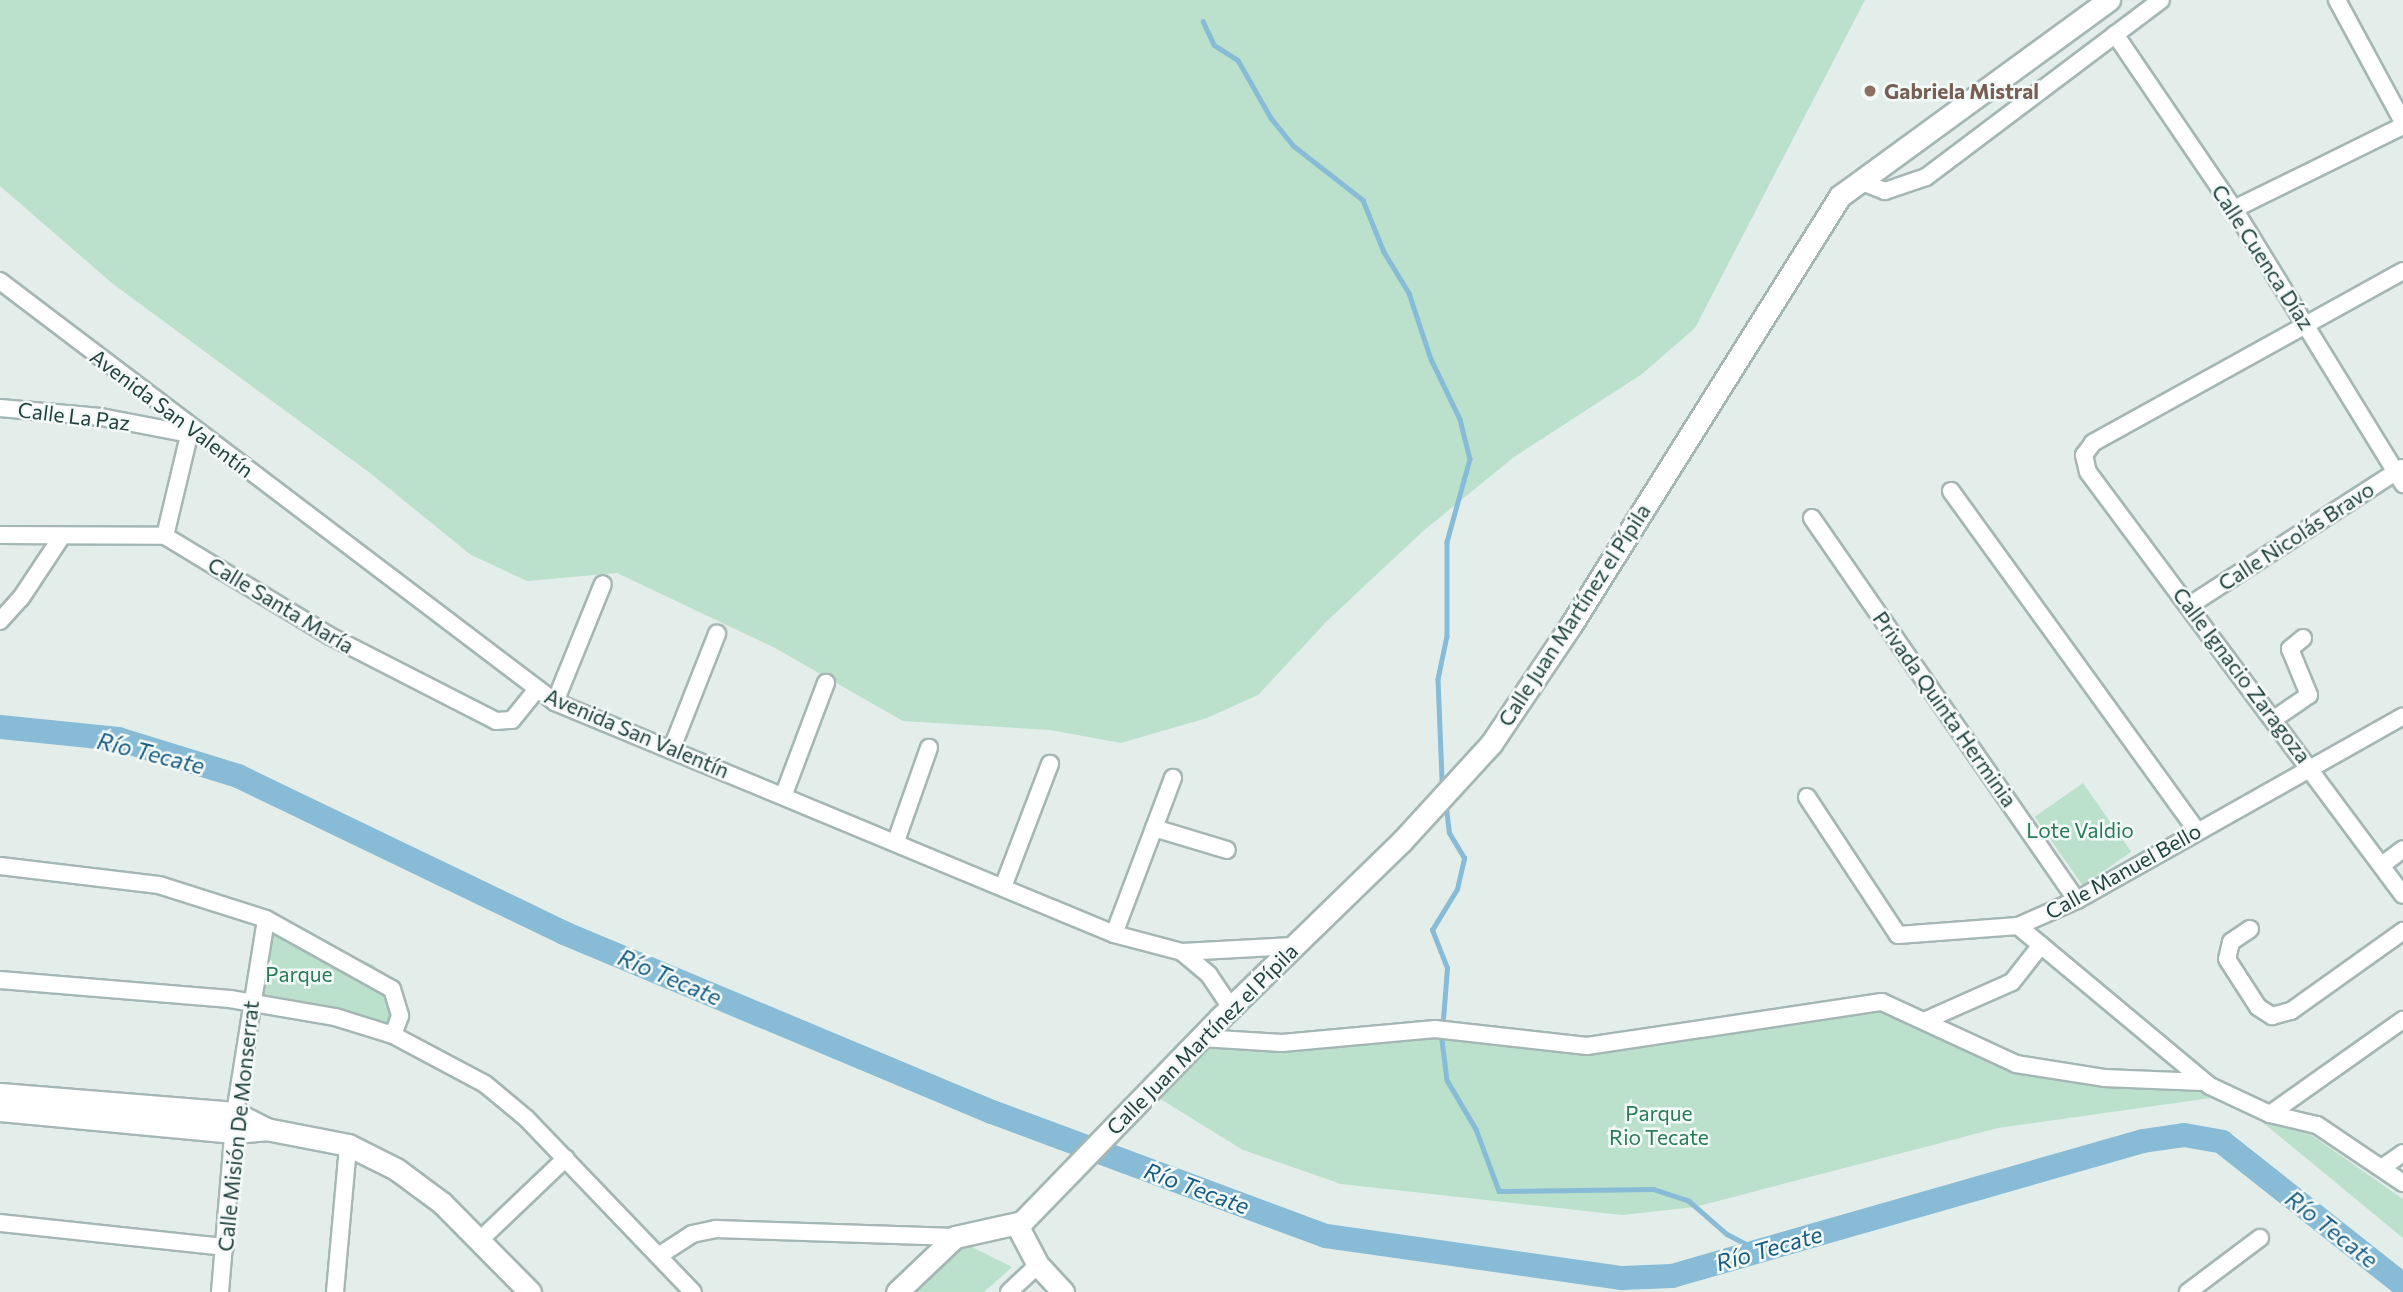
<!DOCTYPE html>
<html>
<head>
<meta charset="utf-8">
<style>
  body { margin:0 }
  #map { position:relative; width:2403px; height:1292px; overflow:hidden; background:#e3eeeb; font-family:Commissioner,sans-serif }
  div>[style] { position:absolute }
  .green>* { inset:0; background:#bbe0cc; transform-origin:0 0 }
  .stream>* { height:4.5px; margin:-2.25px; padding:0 2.25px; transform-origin:2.25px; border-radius:2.25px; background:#88bbd6 }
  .river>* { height:24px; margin:-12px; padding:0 12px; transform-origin:12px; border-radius:12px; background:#88bbd6 }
  .roads { filter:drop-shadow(2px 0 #a5b7b4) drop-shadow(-2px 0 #a5b7b4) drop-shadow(0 2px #a5b7b4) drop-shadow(0 -2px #a5b7b4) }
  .street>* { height:16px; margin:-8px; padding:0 8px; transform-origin:8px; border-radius:8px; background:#fff }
  .secondary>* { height:21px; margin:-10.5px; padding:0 10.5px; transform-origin:10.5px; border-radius:10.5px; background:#fff }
  .dots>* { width:19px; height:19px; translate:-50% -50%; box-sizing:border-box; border:4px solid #f4faf8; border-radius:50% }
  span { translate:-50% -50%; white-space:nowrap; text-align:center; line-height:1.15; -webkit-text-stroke:5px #f4faf8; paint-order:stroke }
  .education-label { font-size:21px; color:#785e54; font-weight:700 }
  .left { translate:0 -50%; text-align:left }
  .street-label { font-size:21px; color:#21413e }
  .park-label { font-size:21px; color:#297b58 }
  .water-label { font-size:23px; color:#175c81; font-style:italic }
</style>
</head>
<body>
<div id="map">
  <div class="green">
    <div style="clip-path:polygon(0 0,1865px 0,1695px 328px,1642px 374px,1514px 457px,1422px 532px,1327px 621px,1258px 695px,1207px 718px,1121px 743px,1050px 730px,903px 721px,775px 648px,617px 573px,527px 581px,471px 555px,370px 473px,113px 284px,0 186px)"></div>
    <div style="left:2083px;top:783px;width:84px;height:59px;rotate:55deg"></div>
    <div style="clip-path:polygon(263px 919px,373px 965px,406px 998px,388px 1031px,252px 1001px)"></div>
    <div style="clip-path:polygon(1888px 1005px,1986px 1055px,2177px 1082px,2225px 1096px,1998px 1128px,1695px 1207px,1622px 1215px,1341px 1184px,1243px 1150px,1149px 1092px,1208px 1031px,1249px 1039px,1408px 1025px,1553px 1042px)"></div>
    <div style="clip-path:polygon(2261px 1121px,2304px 1130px,2403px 1199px,2403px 1238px)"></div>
    <div style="clip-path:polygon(960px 1241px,1012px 1267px,984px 1292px,906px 1292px)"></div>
  </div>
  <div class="stream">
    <div style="left:1203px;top:21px;width:26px;rotate:65deg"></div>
    <div style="left:1214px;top:45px;width:28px;rotate:32deg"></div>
    <div style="left:1238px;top:60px;width:67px;rotate:60.4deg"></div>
    <div style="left:1271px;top:118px;width:36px;rotate:51deg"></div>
    <div style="left:1294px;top:146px;width:88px;rotate:38deg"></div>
    <div style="left:1363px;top:200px;width:56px;rotate:68deg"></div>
    <div style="left:1384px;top:252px;width:48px;rotate:58.6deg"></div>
    <div style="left:1409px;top:293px;width:70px;rotate:71.6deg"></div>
    <div style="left:1431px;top:359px;width:67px;rotate:64.2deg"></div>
    <div style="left:1460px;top:419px;width:41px;rotate:76deg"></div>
    <div style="left:1470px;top:459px;width:86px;rotate:105.5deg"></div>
    <div style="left:1447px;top:542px;width:94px;rotate:90deg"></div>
    <div style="left:1447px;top:636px;width:44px;rotate:101.8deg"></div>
    <div style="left:1438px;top:679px;width:101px;rotate:87.7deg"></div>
    <div style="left:1443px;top:1019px;width:51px;rotate:-85.5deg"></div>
    <div style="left:1447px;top:968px;width:41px;rotate:-111.5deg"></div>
    <div style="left:1432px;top:930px;width:48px;rotate:-58.6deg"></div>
    <div style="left:1457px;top:889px;width:32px;rotate:-77deg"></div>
    <div style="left:1464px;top:858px;width:29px;rotate:-121deg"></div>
    <div style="left:1449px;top:833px;width:24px;rotate:-97deg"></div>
    <div style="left:1442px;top:1040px;width:40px;rotate:82.9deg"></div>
    <div style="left:1447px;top:1080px;width:57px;rotate:59.4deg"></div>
    <div style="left:1476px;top:1129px;width:66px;rotate:69.6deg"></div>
    <div style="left:1499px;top:1191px;width:154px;rotate:-0.7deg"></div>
    <div style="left:1653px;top:1189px;width:38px;rotate:18deg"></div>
    <div style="left:1689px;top:1201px;width:50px;rotate:41deg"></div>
    <div style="left:1727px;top:1234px;width:41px;rotate:27.8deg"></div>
  </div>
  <div class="river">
    <div style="left:0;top:727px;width:119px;rotate:5.8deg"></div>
    <div style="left:118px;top:739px;width:126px;rotate:17.1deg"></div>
    <div style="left:238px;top:776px;width:362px;rotate:25.7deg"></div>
    <div style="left:564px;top:933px;width:464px;rotate:22.7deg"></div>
    <div style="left:992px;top:1112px;width:356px;rotate:20.4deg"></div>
    <div style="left:1326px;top:1236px;width:299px;rotate:8.1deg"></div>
    <div style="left:1622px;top:1278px;width:50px;rotate:-2.3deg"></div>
    <div style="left:1672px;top:1276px;width:490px;rotate:-16deg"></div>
    <div style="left:2143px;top:1141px;width:41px;rotate:-8.3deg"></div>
    <div style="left:2184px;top:1135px;width:39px;rotate:10deg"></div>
    <div style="left:2222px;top:1142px;width:231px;rotate:38.3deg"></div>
  </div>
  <div class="roads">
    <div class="street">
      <div style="left:2337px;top:0;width:139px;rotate:61.6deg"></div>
      <div style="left:2115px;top:34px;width:212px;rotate:55.8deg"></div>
      <div style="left:2234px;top:209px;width:323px;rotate:58.4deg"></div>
      <div style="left:1860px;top:181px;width:27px;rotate:22deg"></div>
      <div style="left:1885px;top:191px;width:43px;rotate:-18.9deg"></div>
      <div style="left:1926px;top:177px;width:294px;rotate:-37deg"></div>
      <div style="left:2234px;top:209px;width:188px;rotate:-26.2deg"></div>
      <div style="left:2403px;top:271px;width:355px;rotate:151deg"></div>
      <div style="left:2093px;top:443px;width:15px;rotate:127deg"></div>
      <div style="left:2084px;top:455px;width:17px;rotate:77deg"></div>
      <div style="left:2088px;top:472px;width:527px;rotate:53.33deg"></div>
      <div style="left:0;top:281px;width:697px;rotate:37.18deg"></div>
      <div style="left:555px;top:702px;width:605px;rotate:22.54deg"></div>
      <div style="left:1114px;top:934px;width:70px;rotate:14.8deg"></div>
      <div style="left:1182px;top:952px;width:111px;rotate:-3.1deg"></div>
      <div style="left:0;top:408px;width:101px;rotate:5.1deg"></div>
      <div style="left:101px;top:417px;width:90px;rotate:10.9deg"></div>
      <div style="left:1951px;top:491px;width:420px;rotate:54.1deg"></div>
      <div style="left:1812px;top:518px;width:465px;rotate:55.3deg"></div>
      <div style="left:0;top:535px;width:165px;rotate:0.3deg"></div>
      <div style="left:165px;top:536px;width:193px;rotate:31.2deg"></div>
      <div style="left:330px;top:636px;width:186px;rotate:27.1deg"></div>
      <div style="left:496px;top:721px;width:16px;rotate:-4deg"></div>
      <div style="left:512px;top:720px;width:38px;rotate:-51deg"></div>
      <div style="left:165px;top:536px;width:112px;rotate:-76.6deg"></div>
      <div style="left:2190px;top:605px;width:252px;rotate:-32.9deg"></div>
      <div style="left:0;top:621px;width:31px;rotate:-48deg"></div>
      <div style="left:21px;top:598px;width:74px;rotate:-56.5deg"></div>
      <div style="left:555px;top:702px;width:127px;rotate:-67.9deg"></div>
      <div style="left:2274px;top:719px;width:42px;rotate:-34.4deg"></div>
      <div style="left:2309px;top:695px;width:50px;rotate:-112.4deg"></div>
      <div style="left:2290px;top:649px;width:17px;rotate:-40deg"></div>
      <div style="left:672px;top:748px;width:123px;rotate:-68.5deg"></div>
      <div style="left:784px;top:794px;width:119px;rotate:-69.3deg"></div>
      <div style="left:1807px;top:797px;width:165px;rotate:56.6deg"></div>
      <div style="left:1898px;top:935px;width:120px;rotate:-4.3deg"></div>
      <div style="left:2018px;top:926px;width:64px;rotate:-23.8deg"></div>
      <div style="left:2077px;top:900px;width:374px;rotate:-29.4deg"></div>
      <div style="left:1154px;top:828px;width:76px;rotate:16.8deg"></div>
      <div style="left:896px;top:841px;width:99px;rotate:-70.5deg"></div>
      <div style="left:2382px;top:865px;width:26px;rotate:-37deg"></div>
      <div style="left:0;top:866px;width:160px;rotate:6.8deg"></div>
      <div style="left:159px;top:885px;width:112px;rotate:17.6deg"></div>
      <div style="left:266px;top:919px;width:144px;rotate:29.1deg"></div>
      <div style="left:392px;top:989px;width:28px;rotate:73deg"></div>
      <div style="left:400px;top:1016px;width:20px;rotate:110deg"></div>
      <div style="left:1003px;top:887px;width:132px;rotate:-69.1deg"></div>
      <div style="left:2018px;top:926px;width:250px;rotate:39.8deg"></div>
      <div style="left:2210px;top:1086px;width:66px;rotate:25deg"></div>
      <div style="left:2270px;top:1114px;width:48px;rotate:13.2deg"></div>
      <div style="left:2317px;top:1125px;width:104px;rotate:34deg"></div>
      <div style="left:2250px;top:929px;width:23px;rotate:146deg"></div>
      <div style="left:2231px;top:942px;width:17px;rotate:103deg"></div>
      <div style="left:2227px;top:959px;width:57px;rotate:57.1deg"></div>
      <div style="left:2258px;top:1007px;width:17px;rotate:33deg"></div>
      <div style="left:2272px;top:1016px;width:20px;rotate:-15deg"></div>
      <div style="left:2291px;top:1011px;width:138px;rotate:-35.5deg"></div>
      <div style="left:1114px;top:934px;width:167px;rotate:-69.3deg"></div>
      <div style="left:1182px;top:952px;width:35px;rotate:40deg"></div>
      <div style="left:1209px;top:975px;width:40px;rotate:56deg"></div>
      <div style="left:0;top:980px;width:231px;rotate:4.7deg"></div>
      <div style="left:230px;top:999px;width:107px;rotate:9.7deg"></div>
      <div style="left:335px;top:1017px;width:61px;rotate:17.2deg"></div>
      <div style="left:393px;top:1035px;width:104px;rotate:28deg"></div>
      <div style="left:485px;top:1084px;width:53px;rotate:39.7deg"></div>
      <div style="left:526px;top:1118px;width:241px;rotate:46.2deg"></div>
      <div style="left:1924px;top:1021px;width:96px;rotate:-23.9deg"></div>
      <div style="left:2012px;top:982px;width:47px;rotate:-51.9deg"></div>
      <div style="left:1201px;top:1038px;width:81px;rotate:3.5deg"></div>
      <div style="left:1282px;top:1043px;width:154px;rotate:-5.2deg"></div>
      <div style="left:1435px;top:1029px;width:153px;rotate:6.4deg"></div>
      <div style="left:1587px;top:1046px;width:298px;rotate:-8.5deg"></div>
      <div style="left:1882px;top:1002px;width:148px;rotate:24.8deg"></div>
      <div style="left:2016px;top:1064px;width:89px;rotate:9deg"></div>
      <div style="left:2104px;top:1078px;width:99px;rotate:2.3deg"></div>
      <div style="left:2270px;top:1114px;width:163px;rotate:-35.3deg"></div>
      <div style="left:2383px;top:1167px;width:24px;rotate:-35deg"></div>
      <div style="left:0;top:1223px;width:226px;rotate:6.1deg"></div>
      <div style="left:481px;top:1239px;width:117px;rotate:-43.6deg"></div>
      <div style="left:660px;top:1255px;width:38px;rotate:-33deg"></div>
      <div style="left:692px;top:1234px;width:25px;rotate:-12deg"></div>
      <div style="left:716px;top:1229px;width:239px;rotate:1.9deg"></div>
      <div style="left:220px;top:1292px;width:180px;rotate:-85.2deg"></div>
      <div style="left:235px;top:1113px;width:196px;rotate:-80.9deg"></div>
      <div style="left:335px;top:1292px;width:148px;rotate:-84.9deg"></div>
      <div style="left:1009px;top:1292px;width:40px;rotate:-43deg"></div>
      <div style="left:2188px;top:1292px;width:90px;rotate:-36.9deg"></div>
    </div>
    <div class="secondary">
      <div style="left:0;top:1094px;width:236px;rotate:4.6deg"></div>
      <div style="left:235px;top:1113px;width:35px;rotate:27deg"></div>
      <div style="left:266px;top:1129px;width:84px;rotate:11deg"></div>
      <div style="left:348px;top:1145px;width:54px;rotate:26.6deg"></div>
      <div style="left:396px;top:1169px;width:57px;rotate:36.5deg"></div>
      <div style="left:442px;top:1203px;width:125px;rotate:45.3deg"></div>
      <div style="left:0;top:1110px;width:235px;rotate:5.4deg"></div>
      <div style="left:234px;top:1132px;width:32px;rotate:-5deg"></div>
      <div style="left:1017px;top:1225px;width:45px;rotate:62.3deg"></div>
      <div style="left:1038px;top:1265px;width:37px;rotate:47deg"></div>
      <div style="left:897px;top:1292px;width:80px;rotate:-43.5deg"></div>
      <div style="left:955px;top:1237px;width:69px;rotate:-12.6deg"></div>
      <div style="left:1022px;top:1222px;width:286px;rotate:-45.9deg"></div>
      <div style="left:1221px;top:1017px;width:252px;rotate:-44.2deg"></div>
      <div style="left:1402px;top:841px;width:132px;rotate:-47.5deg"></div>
      <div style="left:1491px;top:744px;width:143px;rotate:-56.1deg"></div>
      <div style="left:1571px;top:625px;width:506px;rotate:-57.91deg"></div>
      <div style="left:1840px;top:196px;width:333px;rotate:-36.1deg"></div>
    </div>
  </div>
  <div class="dots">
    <div style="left:1870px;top:91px;background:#8d6e63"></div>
  </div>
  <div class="education-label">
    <span class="left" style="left:1884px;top:91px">Gabriela Mistral</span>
  </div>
  <div class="street-label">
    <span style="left:2263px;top:257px;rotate:57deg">Calle Cuenca Díaz</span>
    <span style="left:172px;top:413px;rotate:37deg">Avenida San Valentín</span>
    <span style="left:74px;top:416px;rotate:7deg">Calle La Paz</span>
    <span style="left:2296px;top:536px;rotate:-33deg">Calle Nicolás Bravo</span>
    <span style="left:281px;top:605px;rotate:31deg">Calle Santa María</span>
    <span style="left:1574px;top:615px;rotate:-57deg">Calle Juan Martínez el Pípila</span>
    <span style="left:2242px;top:675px;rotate:53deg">Calle Ignacio Zaragoza</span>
    <span style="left:1945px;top:709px;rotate:55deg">Privada Quinta Herminia</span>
    <span style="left:637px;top:733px;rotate:23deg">Avenida San Valentín</span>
    <span style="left:2123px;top:871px;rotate:-29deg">Calle Manuel Bello</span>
    <span style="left:1202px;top:1039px;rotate:-45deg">Calle Juan Martínez el Pípila</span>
    <span style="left:238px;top:1126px;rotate:-84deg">Calle Misión De Monserrat</span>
  </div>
  <div class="park-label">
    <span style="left:2080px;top:830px">Lote Valdio</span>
    <span style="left:299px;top:974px">Parque</span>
    <span style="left:1659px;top:1125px">Parque<br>Rio Tecate</span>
  </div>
  <div class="water-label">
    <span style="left:151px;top:753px;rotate:14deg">Río Tecate</span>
    <span style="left:670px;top:977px;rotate:23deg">Río Tecate</span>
    <span style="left:1197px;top:1188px;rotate:20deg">Río Tecate</span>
    <span style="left:2332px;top:1229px;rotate:38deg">Río Tecate</span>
    <span style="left:1769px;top:1248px;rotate:-16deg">Río Tecate</span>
  </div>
</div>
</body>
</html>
